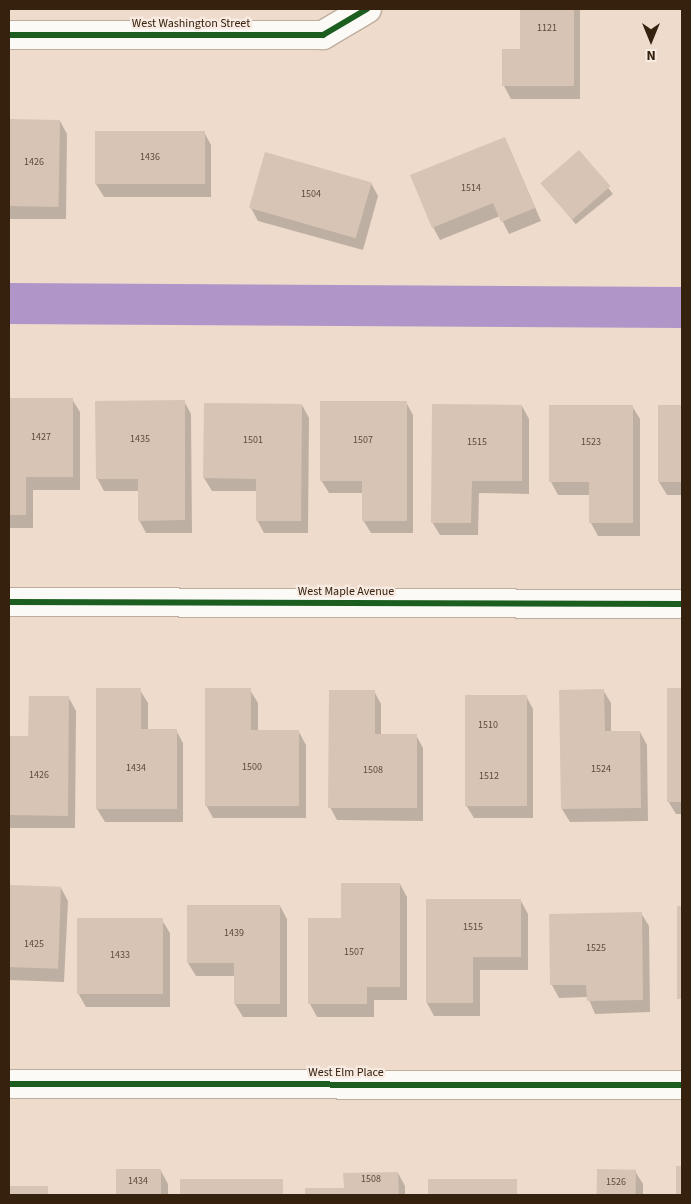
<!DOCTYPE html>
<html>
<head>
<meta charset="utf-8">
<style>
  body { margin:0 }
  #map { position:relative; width:691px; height:1204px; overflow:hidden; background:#eedbcc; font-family:"Source Sans 3",sans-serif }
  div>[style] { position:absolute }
  .shadow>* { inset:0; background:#0003; transform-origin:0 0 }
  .canal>* { height:41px; margin:-20.5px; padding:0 20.5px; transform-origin:20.5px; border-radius:20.5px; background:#b096c8 }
  .building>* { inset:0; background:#d7c4b5; transform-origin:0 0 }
  .roads { filter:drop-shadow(1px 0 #beac9c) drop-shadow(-1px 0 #beac9c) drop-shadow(0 1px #beac9c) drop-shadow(0 -1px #beac9c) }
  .street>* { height:28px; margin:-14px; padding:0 14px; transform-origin:14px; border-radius:14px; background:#fcfaf7 }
  .cycleway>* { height:6px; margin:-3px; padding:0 3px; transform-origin:3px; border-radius:3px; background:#1b5e20 }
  span { translate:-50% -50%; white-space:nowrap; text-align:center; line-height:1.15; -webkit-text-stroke:4.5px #f7ebe2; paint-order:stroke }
  .number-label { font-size:10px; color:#5f4a38 }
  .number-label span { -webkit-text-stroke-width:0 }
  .street-label { font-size:12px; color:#36210e }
  .frame { position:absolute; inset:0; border:10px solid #36210e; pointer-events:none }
  .north { position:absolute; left:626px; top:15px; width:50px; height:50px; -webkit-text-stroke:4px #f7ebe2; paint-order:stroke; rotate:180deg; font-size:14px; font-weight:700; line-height:20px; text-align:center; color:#36210e }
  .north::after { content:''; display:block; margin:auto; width:18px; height:22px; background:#36210e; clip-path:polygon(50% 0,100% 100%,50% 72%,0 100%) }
</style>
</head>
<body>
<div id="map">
  <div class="shadow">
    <div style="clip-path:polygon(522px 9px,580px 9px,580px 99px,511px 99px,504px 86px,522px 51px)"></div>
    <div style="clip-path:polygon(9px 120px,60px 121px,67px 134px,66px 219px,9px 219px)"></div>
    <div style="clip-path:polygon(96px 132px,204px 132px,211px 145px,211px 197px,104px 197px,96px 184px)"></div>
    <div style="clip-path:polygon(505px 138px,541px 221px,509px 234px,500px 216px,440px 240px,433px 227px)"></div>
    <div style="left:579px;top:152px;width:54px;height:48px;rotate:51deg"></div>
    <div style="clip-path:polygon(371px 183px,378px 196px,363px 250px,258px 221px,251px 208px)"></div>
    <div style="clip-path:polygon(9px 399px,72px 399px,80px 412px,80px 490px,33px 490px,33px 528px,9px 528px)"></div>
    <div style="clip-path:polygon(184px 401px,191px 414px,192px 533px,146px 533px,139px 520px,139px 491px,104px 491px,97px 478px)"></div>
    <div style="clip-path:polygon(406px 402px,413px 415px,413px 533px,371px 533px,363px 520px,363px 493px,329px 493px,321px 480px)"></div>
    <div style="clip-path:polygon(302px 405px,309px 418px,308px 533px,264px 533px,257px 520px,257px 491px,212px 491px,204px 478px)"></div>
    <div style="clip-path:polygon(522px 406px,529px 419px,529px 494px,479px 493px,478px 535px,440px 535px,432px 522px)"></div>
    <div style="clip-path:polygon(632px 406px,640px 419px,640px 536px,598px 536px,591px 523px,591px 495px,558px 495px,551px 482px)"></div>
    <div style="clip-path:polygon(659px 406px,682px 406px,682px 495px,667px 495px,659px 482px)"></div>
    <div style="clip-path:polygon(140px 690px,148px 703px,148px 730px,176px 730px,183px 743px,183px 822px,105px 822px,97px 809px)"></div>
    <div style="clip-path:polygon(250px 690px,258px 703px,258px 732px,299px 732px,306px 745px,306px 818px,213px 818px,206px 805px)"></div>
    <div style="clip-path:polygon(603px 690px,611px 703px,611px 732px,640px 732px,647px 745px,648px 821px,570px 822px,562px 809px)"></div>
    <div style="clip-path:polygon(668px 690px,682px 690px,682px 814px,676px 814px,668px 801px)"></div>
    <div style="clip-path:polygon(374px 691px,381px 704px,381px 735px,416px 735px,423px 748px,423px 821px,337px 820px,330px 807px)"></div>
    <div style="clip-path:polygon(526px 696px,533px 709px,533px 818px,474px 818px,466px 805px)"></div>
    <div style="clip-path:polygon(69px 698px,76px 711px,75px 828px,9px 828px,9px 737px,30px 738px)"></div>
    <div style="clip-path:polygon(400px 884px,407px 897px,407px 1000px,374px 1000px,374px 1017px,317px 1017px,310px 1004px,343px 919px)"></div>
    <div style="clip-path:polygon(61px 888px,68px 901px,64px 982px,9px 980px,9px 923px)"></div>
    <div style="clip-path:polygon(521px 901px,528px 914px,528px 970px,480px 970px,480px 1016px,434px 1016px,427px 1003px)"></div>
    <div style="clip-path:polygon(280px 906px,287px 919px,287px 1017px,243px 1017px,235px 1004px,235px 976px,196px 976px,188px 963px)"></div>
    <div style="left:679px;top:907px;width:3px;height:92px"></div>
    <div style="clip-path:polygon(641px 913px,649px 926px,650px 1012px,595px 1014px,588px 997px,559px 998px,552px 985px)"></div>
    <div style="clip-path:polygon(162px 920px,170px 933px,170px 1007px,86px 1007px,78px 993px)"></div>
    <div style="clip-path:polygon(117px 1171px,161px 1171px,168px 1184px,168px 1195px,117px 1195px)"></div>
    <div style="clip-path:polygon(598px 1171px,635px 1171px,643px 1184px,643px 1195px,597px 1195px)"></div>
    <div style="clip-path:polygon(398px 1173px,405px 1186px,405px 1195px,307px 1195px,306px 1190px,345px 1189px)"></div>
    <div style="left:182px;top:1180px;width:100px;height:15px"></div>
    <div style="left:430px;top:1180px;width:87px;height:15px"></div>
    <div style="left:9px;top:1187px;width:38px;height:8px"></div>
  </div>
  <div class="canal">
    <div style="left:9px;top:303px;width:673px;rotate:0.34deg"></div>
  </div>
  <div class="building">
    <div style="clip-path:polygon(520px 9px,574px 9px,574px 86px,502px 86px,502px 49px,520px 49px)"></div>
    <div style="left:9px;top:119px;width:51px;height:87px;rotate:1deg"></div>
    <div style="left:95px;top:131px;width:110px;height:53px"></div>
    <div style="clip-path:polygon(505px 137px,535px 208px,501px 222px,493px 203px,432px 228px,410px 175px)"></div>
    <div style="left:579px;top:150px;width:48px;height:51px;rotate:49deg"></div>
    <div style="left:265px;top:152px;width:111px;height:58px;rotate:16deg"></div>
    <div style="clip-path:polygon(9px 398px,73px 398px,73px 477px,26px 477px,26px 515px,9px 515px)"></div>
    <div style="clip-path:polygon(185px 400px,185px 520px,138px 521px,138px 479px,96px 479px,95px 401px)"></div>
    <div style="clip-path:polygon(320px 401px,407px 401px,407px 521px,362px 521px,362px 481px,320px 481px)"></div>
    <div style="clip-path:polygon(204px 403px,302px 404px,301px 521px,256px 521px,256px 479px,203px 478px)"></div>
    <div style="clip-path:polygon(432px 404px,522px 405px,522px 481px,472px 481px,471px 523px,431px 523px)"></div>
    <div style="clip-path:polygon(549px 405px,633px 405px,633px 523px,589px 523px,589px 482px,549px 482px)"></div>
    <div style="left:658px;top:405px;width:24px;height:77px"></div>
    <div style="clip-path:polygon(96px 688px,141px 688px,141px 729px,177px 729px,177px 809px,96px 809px)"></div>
    <div style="clip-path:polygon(205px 688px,251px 688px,251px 730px,299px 730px,299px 806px,205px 806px)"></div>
    <div style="left:667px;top:688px;width:15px;height:114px"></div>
    <div style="clip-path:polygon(604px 689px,605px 731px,640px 731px,641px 808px,561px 809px,559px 690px)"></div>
    <div style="clip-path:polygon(329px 690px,375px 690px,375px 734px,417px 734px,417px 808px,328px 808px)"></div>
    <div style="left:465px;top:695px;width:62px;height:111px"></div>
    <div style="clip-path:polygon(29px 696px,69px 696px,68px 816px,9px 815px,9px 736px,28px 736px)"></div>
    <div style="clip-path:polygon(341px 883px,400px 883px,400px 987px,367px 987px,367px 1004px,308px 1004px,308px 918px,341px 918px)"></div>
    <div style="left:10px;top:885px;width:51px;height:82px;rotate:2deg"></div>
    <div style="clip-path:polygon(426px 899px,521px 899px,521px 957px,473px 957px,473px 1003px,426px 1003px)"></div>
    <div style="clip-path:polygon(187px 905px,280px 905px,280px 1004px,234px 1004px,234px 963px,187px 963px)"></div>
    <div style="left:677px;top:906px;width:5px;height:93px"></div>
    <div style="clip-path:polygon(642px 912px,643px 1000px,587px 1001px,586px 985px,550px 985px,549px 914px)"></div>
    <div style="left:77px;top:918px;width:86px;height:76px"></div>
    <div style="left:676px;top:1166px;width:6px;height:29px"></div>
    <div style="left:116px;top:1169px;width:45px;height:26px"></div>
    <div style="left:597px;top:1169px;width:39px;height:26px;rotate:1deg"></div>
    <div style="clip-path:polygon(398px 1172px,399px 1195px,305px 1195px,305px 1188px,344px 1188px,343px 1173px)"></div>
    <div style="left:180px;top:1179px;width:103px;height:16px"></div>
    <div style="left:428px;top:1179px;width:89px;height:16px"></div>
    <div style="left:9px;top:1186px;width:39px;height:9px"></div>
  </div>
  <div class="roads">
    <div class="street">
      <div style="left:9px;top:35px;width:314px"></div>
      <div style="left:323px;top:35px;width:51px;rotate:-30.6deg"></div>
      <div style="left:9px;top:602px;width:673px;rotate:0.17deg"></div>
      <div style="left:9px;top:1084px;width:673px;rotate:0.09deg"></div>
    </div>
  </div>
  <div class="cycleway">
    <div style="left:9px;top:35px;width:314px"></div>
    <div style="left:323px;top:35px;width:51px;rotate:-30.6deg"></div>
    <div style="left:9px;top:602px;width:673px;rotate:0.17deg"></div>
    <div style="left:9px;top:1084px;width:673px;rotate:0.09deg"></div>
  </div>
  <div class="number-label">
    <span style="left:547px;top:29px">1121</span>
    <span style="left:150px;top:158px">1436</span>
    <span style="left:34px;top:163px">1426</span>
    <span style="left:471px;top:189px">1514</span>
    <span style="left:311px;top:195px">1504</span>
    <span style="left:41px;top:438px">1427</span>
    <span style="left:140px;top:440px">1435</span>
    <span style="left:253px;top:441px">1501</span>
    <span style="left:363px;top:441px">1507</span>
    <span style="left:477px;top:443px">1515</span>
    <span style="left:591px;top:443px">1523</span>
    <span style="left:488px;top:726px">1510</span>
    <span style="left:252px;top:768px">1500</span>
    <span style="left:136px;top:769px">1434</span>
    <span style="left:601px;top:770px">1524</span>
    <span style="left:373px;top:771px">1508</span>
    <span style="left:39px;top:776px">1426</span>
    <span style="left:489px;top:777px">1512</span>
    <span style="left:473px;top:928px">1515</span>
    <span style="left:234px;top:934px">1439</span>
    <span style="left:34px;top:945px">1425</span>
    <span style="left:596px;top:949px">1525</span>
    <span style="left:354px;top:953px">1507</span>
    <span style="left:120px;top:956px">1433</span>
    <span style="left:371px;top:1180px">1508</span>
    <span style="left:138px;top:1182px">1434</span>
    <span style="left:616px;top:1183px">1526</span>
  </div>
  <div class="street-label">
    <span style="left:191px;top:24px">West Washington Street</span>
    <span style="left:346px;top:592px">West Maple Avenue</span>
    <span style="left:346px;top:1073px">West Elm Place</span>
  </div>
  <div class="frame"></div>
  <div class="north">N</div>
</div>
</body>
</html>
